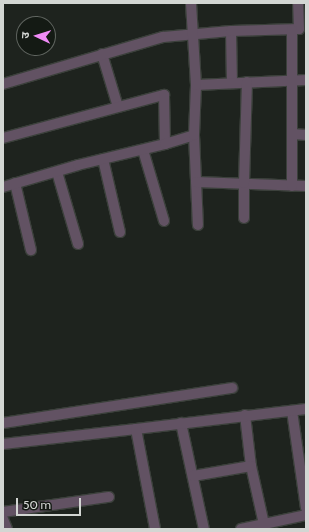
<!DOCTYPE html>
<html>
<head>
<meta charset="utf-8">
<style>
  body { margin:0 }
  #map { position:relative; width:309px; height:532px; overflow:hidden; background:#1e231e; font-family:Cabin,"Noto Sans Devanagari",sans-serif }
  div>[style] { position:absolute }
  .roads { filter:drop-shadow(1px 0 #3b403b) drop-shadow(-1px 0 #3b403b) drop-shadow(0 1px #3b403b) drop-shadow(0 -1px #3b403b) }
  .street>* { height:10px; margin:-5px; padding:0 5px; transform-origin:5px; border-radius:5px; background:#625263 }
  span { translate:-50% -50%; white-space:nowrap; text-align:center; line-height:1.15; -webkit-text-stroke:3px #141a14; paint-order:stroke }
  .frame { position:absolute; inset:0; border:4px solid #d3d6d3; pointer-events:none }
  .north { position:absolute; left:16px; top:16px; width:40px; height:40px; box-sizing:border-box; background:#141a14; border:1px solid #606560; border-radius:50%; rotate:274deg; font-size:11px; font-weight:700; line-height:16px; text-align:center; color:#d3d6d3 }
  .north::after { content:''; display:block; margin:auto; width:14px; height:18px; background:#f08bf6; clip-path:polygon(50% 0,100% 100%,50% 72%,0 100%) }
  .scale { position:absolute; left:16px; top:498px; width:65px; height:18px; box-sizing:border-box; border:2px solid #d3d6d3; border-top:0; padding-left:5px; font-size:12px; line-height:14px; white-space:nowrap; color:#d3d6d3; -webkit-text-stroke:3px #141a14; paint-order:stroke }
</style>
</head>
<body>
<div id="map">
  <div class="roads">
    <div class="street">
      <div style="left:231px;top:31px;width:52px;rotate:88.9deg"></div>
      <div style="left:102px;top:54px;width:55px;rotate:73.2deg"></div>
      <div style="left:3px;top:84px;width:167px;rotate:-16.4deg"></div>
      <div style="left:163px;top:37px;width:68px;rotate:-5deg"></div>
      <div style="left:231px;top:31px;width:68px;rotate:-1.7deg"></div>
      <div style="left:299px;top:29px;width:26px;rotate:-92deg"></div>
      <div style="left:196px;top:85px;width:110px;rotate:-2.6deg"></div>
      <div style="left:293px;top:134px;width:13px;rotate:4deg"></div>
      <div style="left:194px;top:135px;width:90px;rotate:87.5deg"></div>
      <div style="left:3px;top:138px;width:167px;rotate:-15deg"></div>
      <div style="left:164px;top:95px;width:49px;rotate:88.8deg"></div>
      <div style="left:143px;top:150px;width:74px;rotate:73.5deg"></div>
      <div style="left:103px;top:159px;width:75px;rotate:76.9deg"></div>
      <div style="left:57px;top:172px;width:75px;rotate:73.7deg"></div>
      <div style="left:196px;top:182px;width:110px;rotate:2.1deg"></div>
      <div style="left:15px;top:183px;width:69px;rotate:76.6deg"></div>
      <div style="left:292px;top:186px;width:156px;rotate:-90deg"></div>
      <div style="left:3px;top:187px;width:78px;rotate:-16.3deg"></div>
      <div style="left:78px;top:165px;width:89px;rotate:-13.6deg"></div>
      <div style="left:165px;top:144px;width:30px;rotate:-17deg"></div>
      <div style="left:194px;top:135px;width:50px;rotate:-87.7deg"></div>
      <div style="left:196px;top:85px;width:82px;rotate:-93.5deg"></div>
      <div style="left:244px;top:218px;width:35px;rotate:-90deg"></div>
      <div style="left:244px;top:183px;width:101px;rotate:-88.3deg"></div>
      <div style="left:292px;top:411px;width:98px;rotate:81.8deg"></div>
      <div style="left:245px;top:415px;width:51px;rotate:83.3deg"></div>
      <div style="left:251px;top:466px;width:59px;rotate:77.4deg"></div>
      <div style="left:3px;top:423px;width:232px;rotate:-8.7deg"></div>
      <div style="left:181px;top:423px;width:108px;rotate:77.8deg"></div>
      <div style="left:136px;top:429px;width:171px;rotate:-6.7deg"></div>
      <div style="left:3px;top:444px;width:134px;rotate:-6.4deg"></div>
      <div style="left:136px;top:429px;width:102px;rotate:79.2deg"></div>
      <div style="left:193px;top:476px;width:59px;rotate:-9.8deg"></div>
      <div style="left:3px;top:512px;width:107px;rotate:-8.1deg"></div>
      <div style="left:3px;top:519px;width:11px;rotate:68deg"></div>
      <div style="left:241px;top:529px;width:66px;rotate:-12.2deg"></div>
    </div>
  </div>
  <div class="frame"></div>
  <div class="north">उ</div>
  <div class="scale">50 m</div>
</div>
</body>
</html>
